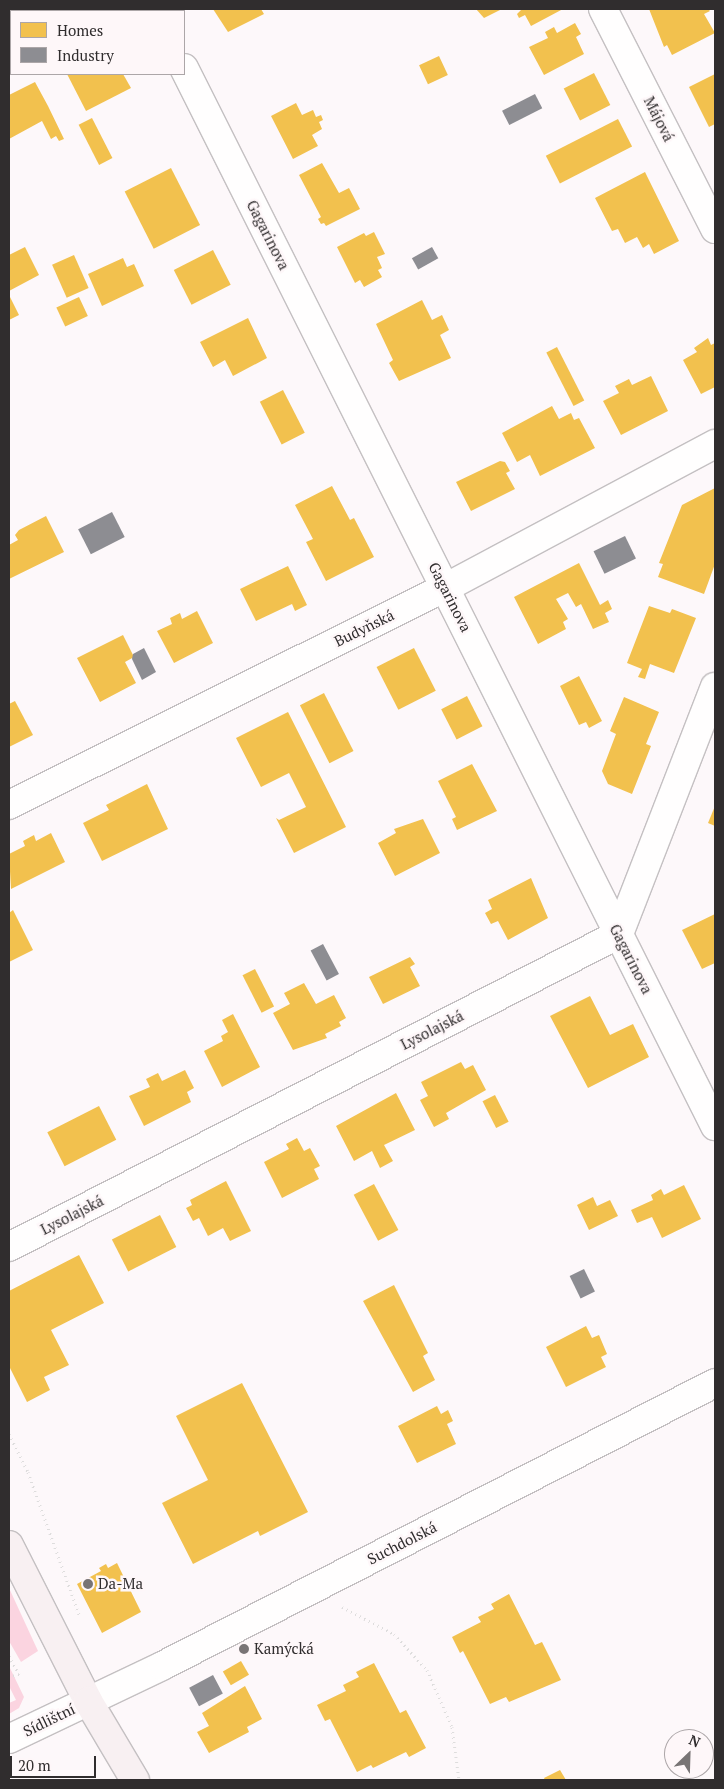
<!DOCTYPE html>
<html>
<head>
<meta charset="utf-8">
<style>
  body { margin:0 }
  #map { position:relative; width:724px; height:1789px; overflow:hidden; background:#fdf8fa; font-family:"PT Serif",serif }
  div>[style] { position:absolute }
  .green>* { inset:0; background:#fbd4e0 }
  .homes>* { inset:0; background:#f2c14e; transform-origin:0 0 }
  .industry>* { inset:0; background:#8d8d92; transform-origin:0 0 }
  .path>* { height:3px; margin-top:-1.5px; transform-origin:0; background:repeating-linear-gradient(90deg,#dedddd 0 1px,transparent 0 5px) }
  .roads { filter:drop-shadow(1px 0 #c4c0c2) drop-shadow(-1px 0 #c4c0c2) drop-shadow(0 1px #c4c0c2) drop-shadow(0 -1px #c4c0c2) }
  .minor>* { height:28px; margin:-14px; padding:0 14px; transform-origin:14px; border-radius:14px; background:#fffefe }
  .major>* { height:28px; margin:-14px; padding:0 14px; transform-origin:14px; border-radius:14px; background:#f8f0f2 }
  .dots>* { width:14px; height:14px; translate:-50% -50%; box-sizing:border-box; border:2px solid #fef7f9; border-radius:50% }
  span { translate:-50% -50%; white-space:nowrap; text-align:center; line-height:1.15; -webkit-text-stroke:5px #fef7f9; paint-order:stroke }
  .street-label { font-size:15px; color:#302d2e }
  .poi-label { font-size:15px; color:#302d2e }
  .left { translate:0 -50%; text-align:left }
  .frame { position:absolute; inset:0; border:10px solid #302d2e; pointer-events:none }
  .legend { position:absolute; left:10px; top:10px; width:175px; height:65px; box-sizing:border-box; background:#fef7f9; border:1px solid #aca6a8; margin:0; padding:6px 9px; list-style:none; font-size:15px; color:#302d2e }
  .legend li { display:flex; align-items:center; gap:10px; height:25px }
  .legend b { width:25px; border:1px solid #aca6a8 }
  .north { position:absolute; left:664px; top:1729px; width:50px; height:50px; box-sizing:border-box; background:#fef7f9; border:1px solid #aca6a8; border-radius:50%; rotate:24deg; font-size:14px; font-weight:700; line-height:20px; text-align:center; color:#302d2e }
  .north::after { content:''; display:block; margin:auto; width:18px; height:22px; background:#787475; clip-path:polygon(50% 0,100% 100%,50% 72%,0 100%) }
  .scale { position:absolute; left:10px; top:1756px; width:86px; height:22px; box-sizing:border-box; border:2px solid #302d2e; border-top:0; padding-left:6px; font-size:15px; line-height:18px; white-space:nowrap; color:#302d2e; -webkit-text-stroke:4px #fef7f9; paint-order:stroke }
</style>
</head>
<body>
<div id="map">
  <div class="green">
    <div style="clip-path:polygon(9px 1588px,38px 1651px,21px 1662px,9px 1641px)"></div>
    <div style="clip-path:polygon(9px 1666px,24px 1697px,19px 1708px,9px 1714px,9px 1703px,16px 1700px,9px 1686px)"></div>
  </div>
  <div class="homes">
    <div style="clip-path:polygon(213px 9px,261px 9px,264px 14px,228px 32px)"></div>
    <div style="clip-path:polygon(476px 9px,502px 9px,484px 18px)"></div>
    <div style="clip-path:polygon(522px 9px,563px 9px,531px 26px,525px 15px,519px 18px,517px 14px)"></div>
    <div style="clip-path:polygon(649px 9px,708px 9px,710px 11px,704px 14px,715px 33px,672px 55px,667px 45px,664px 47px)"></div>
    <div style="clip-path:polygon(575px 23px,581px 34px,576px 37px,584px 54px,544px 75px,529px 47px,548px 38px,545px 32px,554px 27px,557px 33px)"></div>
    <div style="left:439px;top:56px;width:21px;height:22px;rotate:65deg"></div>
    <div style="left:594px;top:73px;width:36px;height:34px;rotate:63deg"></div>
    <div style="clip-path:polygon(67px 74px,123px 74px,131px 88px,86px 111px)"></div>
    <div style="clip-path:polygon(715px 74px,715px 124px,709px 127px,689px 87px)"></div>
    <div style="clip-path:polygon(35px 82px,48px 106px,64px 139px,59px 141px,56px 136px,51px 139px,42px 121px,9px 139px,9px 95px)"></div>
    <div style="clip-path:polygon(296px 103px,302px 115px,313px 110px,316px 117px,321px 115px,323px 120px,319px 122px,322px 129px,312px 135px,318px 146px,293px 159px,271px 116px)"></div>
    <div style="left:92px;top:118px;width:45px;height:15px;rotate:63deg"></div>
    <div style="left:618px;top:119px;width:31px;height:81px;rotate:63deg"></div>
    <div style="clip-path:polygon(322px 163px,339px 193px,349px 188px,360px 209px,326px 226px,324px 223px,321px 224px,318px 219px,321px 217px,299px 175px)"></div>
    <div style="left:171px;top:168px;width:64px;height:52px;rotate:63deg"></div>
    <div style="clip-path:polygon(645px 172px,679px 241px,654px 254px,649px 244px,643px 248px,637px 237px,625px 243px,618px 229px,612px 231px,595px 198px)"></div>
    <div style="clip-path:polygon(374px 232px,385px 254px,377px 257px,382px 268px,378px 270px,382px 277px,364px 287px,360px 280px,355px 283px,337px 247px,364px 233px,366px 236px)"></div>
    <div style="clip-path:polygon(25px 247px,39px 275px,9px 291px,9px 255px)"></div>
    <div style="left:213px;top:250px;width:39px;height:44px;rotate:63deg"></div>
    <div style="left:74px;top:255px;width:36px;height:24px;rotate:66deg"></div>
    <div style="clip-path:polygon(123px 258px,127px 267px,134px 264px,144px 286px,102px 306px,88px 274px)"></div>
    <div style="clip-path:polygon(9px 295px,19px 315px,9px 320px)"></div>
    <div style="left:79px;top:297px;width:21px;height:25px;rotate:65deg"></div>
    <div style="clip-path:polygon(422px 300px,432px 320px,442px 315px,449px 330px,440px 335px,451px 358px,399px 381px,389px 363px,393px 360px,376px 324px)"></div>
    <div style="clip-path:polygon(248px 318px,267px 358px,233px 376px,225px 360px,213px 367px,200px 342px)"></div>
    <div style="clip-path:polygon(708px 338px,711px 345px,715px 343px,715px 387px,701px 394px,683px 360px,697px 352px,694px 348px)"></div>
    <div style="left:557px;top:347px;width:60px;height:12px;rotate:63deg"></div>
    <div style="clip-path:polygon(651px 376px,668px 411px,621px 435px,603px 401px,619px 393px,615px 386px,629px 379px,632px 385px)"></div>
    <div style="left:283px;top:390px;width:48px;height:26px;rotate:63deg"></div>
    <div style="clip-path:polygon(552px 406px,559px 419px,571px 413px,574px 420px,579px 418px,595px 448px,540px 476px,530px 455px,517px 462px,502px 433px)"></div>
    <div style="clip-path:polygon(500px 461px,505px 462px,510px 471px,506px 473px,515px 489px,471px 511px,456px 482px)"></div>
    <div style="clip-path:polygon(332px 486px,350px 520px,354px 518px,374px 557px,326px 581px,306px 542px,313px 539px,295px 505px)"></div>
    <div style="clip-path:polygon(715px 488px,715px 564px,704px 594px,658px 577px,663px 564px,659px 563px,682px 505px)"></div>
    <div style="clip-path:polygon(46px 516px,64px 552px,9px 579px,9px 545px,18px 540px,15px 535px,19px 530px)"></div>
    <div style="clip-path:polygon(579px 563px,600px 605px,608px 600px,612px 609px,605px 613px,609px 622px,593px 629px,581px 604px,576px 607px,568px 593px,556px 599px,568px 619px,563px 622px,566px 629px,538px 644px,514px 597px)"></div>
    <div style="clip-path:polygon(288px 566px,307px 605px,295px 611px,292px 604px,256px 621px,240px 589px)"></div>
    <div style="clip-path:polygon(649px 606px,670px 613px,672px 609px,696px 618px,674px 673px,650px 664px,645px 679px,638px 677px,642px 669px,627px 663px)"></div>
    <div style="clip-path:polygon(197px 611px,213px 643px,174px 663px,157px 631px,172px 624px,170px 618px,180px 613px,182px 619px)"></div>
    <div style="clip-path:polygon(123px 635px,134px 657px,125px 662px,136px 683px,100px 702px,77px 658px)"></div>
    <div style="left:414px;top:648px;width:48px;height:42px;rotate:63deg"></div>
    <div style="clip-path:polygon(579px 676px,602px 721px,589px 728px,586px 722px,579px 725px,560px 686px)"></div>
    <div style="left:324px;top:693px;width:65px;height:27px;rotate:63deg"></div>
    <div style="left:467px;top:696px;width:34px;height:29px;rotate:63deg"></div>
    <div style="clip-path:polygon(624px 697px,659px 712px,646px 744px,651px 746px,632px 794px,608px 784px,602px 771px,616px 734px,610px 731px)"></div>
    <div style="clip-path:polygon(15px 701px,33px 735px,9px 747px,9px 704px)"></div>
    <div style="clip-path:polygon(288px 712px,346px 827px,294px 853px,276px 818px,279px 820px,306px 807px,289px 773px,261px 787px,236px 738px)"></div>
    <div style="clip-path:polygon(472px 764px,497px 811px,457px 830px,452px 819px,456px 817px,438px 781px)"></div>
    <div style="clip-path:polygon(147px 784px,168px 829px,102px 861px,83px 823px,109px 810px,106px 805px)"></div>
    <div style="clip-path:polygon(715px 806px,715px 826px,708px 823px)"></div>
    <div style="clip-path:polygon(423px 819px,440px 853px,395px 876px,378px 843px,396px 833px,394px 829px)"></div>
    <div style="clip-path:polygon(51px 833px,65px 862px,11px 889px,9px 854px,25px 846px,23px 841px,34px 835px,36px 841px)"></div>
    <div style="clip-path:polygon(531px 878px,548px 918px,508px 940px,498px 921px,491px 924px,485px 913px,492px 909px,488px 900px)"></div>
    <div style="clip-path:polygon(13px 910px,33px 950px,9px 962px,9px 913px)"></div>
    <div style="clip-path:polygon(715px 914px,715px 963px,702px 969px,682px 930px)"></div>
    <div style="clip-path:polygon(410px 957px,415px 964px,410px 967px,420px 986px,383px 1004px,369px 977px)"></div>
    <div style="left:255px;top:969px;width:42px;height:14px;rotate:63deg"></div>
    <div style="clip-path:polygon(304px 983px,316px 1004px,334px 995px,346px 1018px,339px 1022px,341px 1026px,325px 1034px,327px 1038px,293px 1050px,273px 1013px,290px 1004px,284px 993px)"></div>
    <div style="clip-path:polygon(590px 996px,610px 1035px,633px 1024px,649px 1057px,588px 1088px,550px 1016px)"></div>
    <div style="clip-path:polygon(233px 1014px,260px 1067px,222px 1087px,204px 1051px,223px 1041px,221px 1036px,228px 1032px,222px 1020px)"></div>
    <div style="clip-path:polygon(461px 1062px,465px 1069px,473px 1065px,486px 1090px,446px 1113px,449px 1119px,434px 1127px,420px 1100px,428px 1096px,421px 1082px)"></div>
    <div style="clip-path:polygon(185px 1070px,194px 1088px,187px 1092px,191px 1102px,144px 1126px,129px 1096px,150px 1087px,146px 1079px,158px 1073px,162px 1081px)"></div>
    <div style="clip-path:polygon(396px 1093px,415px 1130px,384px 1145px,393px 1161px,380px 1168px,372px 1151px,354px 1161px,336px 1126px)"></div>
    <div style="left:495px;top:1095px;width:30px;height:14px;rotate:63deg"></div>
    <div style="left:99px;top:1106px;width:38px;height:58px;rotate:63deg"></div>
    <div style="clip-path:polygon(297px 1138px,304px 1151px,310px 1148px,320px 1166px,314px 1169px,319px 1179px,282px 1198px,264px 1162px,289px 1149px,286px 1144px)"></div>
    <div style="clip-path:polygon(226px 1181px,251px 1231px,230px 1241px,223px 1228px,208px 1236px,199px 1218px,193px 1221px,186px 1208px,192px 1205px,190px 1200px)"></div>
    <div style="left:374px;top:1184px;width:52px;height:23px;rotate:62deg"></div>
    <div style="clip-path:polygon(684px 1185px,701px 1219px,662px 1238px,652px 1217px,637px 1223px,631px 1210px,653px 1200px,651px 1195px,661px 1189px,664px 1195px)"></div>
    <div style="clip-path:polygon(593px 1197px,597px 1206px,610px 1200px,618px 1216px,589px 1230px,577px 1205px)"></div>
    <div style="left:160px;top:1215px;width:36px;height:54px;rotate:63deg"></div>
    <div style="clip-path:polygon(79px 1255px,104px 1303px,51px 1330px,69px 1365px,44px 1377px,50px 1390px,27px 1402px,9px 1366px,9px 1291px)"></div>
    <div style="clip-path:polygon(394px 1285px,428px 1353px,423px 1356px,435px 1380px,413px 1392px,363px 1301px)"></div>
    <div style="clip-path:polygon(586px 1326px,592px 1338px,599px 1335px,607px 1354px,601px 1357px,606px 1367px,566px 1387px,546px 1347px)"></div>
    <div style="clip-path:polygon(242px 1383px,308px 1512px,260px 1536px,258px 1531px,193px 1564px,162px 1503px,208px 1480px,176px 1416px)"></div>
    <div style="clip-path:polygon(437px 1406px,441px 1414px,448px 1410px,453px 1421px,447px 1424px,456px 1444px,417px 1463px,398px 1426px)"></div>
    <div style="clip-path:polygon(117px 1563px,141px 1612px,102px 1633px,77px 1584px,101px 1571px,99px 1568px,106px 1564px,108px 1568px)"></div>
    <div style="clip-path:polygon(509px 1594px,535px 1645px,542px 1642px,561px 1680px,509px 1702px,506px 1697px,490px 1704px,463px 1651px,460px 1653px,452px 1637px,481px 1622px,478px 1617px,494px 1609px,491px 1604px)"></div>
    <div style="left:241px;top:1661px;width:16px;height:21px;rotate:60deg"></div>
    <div style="clip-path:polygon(374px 1663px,400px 1713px,406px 1710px,426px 1748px,409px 1757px,406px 1752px,373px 1768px,371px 1765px,357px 1772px,330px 1719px,325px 1721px,317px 1705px,346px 1691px,343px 1685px,359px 1677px,356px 1672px)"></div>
    <div style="clip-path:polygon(245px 1686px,262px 1719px,247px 1727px,249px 1732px,209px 1753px,197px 1732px,209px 1726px,202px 1713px)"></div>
    <div style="clip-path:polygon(560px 1770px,566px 1780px,545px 1780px,544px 1778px)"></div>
  </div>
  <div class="industry">
    <div style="left:535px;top:94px;width:16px;height:37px;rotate:63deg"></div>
    <div style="left:432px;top:247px;width:13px;height:23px;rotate:61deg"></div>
    <div style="left:112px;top:512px;width:28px;height:38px;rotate:63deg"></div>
    <div style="left:625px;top:536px;width:25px;height:35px;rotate:64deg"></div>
    <div style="clip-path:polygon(144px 648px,156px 672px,142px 680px,132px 659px,133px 654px)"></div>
    <div style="left:323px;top:944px;width:34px;height:14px;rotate:62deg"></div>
    <div style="left:584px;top:1269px;width:25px;height:16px;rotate:64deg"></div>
    <div style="left:213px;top:1675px;width:21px;height:27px;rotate:62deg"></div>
  </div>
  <div class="path">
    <div style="left:9px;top:1434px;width:42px;rotate:63.4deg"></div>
    <div style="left:28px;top:1472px;width:154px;rotate:70.3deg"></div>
    <div style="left:342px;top:1607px;width:59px;rotate:27.4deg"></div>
    <div style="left:394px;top:1634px;width:49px;rotate:47.5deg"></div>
    <div style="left:427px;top:1670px;width:62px;rotate:66.3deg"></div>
    <div style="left:452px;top:1727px;width:53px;rotate:82.5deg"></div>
    <div style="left:9px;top:1656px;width:21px;rotate:61deg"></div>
    <div style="left:19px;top:1674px;width:10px;rotate:163deg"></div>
  </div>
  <div class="roads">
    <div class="minor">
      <div style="left:154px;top:9px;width:2px;rotate:63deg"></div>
      <div style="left:603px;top:9px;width:247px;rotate:63deg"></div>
      <div style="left:72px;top:11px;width:4px;rotate:-27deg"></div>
      <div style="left:9px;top:43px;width:2px;rotate:-27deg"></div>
      <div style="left:184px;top:68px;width:1184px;rotate:63.35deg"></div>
      <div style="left:9px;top:805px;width:487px;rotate:-26.5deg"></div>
      <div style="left:445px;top:588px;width:306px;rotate:-28.1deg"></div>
      <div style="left:9px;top:1247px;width:686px;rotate:-27.16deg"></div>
      <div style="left:619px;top:934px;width:265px;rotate:-68.8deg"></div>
      <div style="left:9px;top:1739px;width:170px;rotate:-25.5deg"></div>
      <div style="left:162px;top:1666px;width:621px;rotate:-27.1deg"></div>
    </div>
    <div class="major">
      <div style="left:9px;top:1545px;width:175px;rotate:63.1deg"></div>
      <div style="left:88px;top:1701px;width:92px;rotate:59.3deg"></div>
    </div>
  </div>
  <div class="dots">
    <div style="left:88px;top:1584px;background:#787475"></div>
    <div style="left:244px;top:1649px;background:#787475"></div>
  </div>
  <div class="street-label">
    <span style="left:659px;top:119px;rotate:63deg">Májová</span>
    <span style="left:268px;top:235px;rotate:63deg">Gagarinova</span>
    <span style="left:450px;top:597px;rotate:63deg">Gagarinova</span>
    <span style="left:364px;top:628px;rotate:-26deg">Budyňská</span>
    <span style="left:631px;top:959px;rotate:63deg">Gagarinova</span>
    <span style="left:432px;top:1030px;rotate:-27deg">Lysolajská</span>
    <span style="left:72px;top:1215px;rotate:-27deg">Lysolajská</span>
    <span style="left:402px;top:1543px;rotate:-27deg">Suchdolská</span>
    <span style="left:49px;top:1720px;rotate:-26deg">Sídlištní</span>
  </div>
  <div class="poi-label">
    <span class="left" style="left:98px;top:1584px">Da-Ma</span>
    <span class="left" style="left:254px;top:1649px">Kamýcká</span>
  </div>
  <div class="frame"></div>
  <ul class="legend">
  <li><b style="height:14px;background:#f2c14e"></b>Homes</li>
  <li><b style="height:14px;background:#8d8d92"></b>Industry</li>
  </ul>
  <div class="north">N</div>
  <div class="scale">20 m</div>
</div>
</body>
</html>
